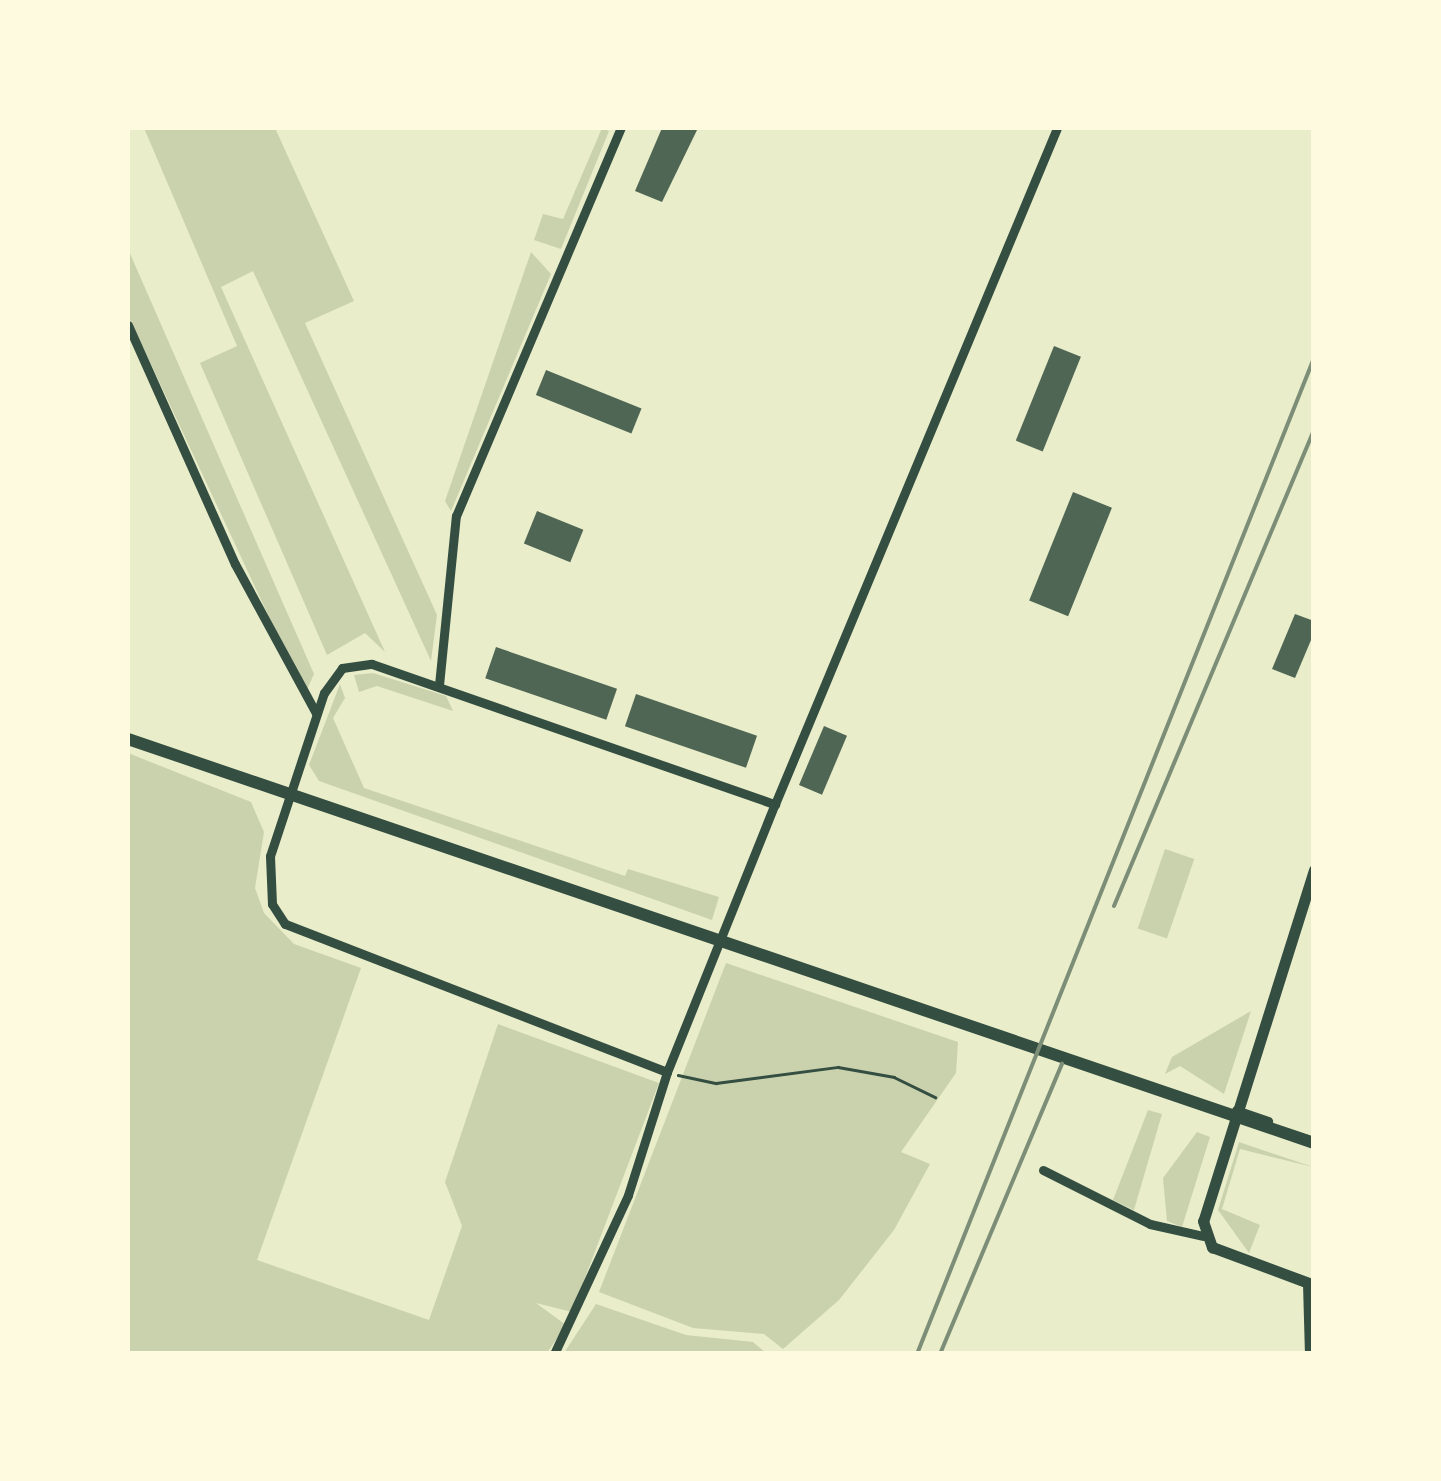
<!DOCTYPE html>
<html>
<head>
<meta charset="utf-8">
<style>
  body { margin:0 }
  #map { position:relative; width:1441px; height:1481px; overflow:hidden; background:#e9edc9; font-family:"Sofia Sans Condensed",sans-serif }
  div>[style] { position:absolute }
  .green>* { inset:0; background:#cad2ad; transform-origin:0 0 }
  .building>* { inset:0; background:#4f6655; transform-origin:0 0 }
  .path>* { height:2.5px; margin:-1.25px; padding:0 1.25px; transform-origin:1.25px; border-radius:1.25px; background:#344e41 }
  .minor>* { height:9px; margin:-4.5px; padding:0 4.5px; transform-origin:4.5px; border-radius:4.5px; background:#344e41 }
  .tertiary>* { height:11px; margin:-5.5px; padding:0 5.5px; transform-origin:5.5px; border-radius:5.5px; background:#344e41 }
  .secondary>* { height:12px; margin:-6px; padding:0 6px; transform-origin:6px; border-radius:6px; background:#344e41 }
  .rail>* { height:4px; margin:-2px; padding:0 2px; transform-origin:2px; border-radius:2px; background:#7c8e77 }
  span { translate:-50% -50%; white-space:nowrap; text-align:center; line-height:1.15; -webkit-text-stroke:9px #fefae0; paint-order:stroke }
  .frame { position:absolute; inset:0; border:130px solid #fefae0; pointer-events:none }
</style>
</head>
<body>
<div id="map">
  <div class="green">
    <div style="clip-path:polygon(144px 128px,275px 128px,354px 301px,305px 323px,437px 615px,431px 661px,253px 271px,221px 287px,385px 652px,365px 633px,327px 655px,200px 363px,237px 346px)"></div>
    <div style="clip-path:polygon(602px 128px,609px 131px,561px 249px,534px 240px,543px 214px,563px 219px)"></div>
    <div style="clip-path:polygon(128px 249px,314px 674px,305px 694px,128px 315px)"></div>
    <div style="clip-path:polygon(531px 252px,551px 274px,451px 511px,445px 501px)"></div>
    <div style="clip-path:polygon(373px 673px,446px 696px,453px 711px,377px 686px,359px 692px,354px 675px)"></div>
    <div style="clip-path:polygon(340px 684px,345px 698px,333px 718px,364px 788px,625px 876px,628px 869px,719px 897px,712px 920px,319px 781px,309px 765px)"></div>
    <div style="clip-path:polygon(128px 753px,251px 802px,264px 832px,255px 888px,264px 913px,294px 944px,361px 968px,257px 1260px,429px 1320px,462px 1226px,445px 1182px,498px 1024px,659px 1083px,572px 1312px,536px 1303px,566px 1325px,547px 1353px,128px 1354px)"></div>
    <div style="left:1165px;top:849px;width:31px;height:84px;rotate:19deg"></div>
    <div style="clip-path:polygon(726px 963px,958px 1042px,956px 1073px,901px 1152px,930px 1164px,894px 1230px,839px 1300px,783px 1349px,764px 1334px,693px 1328px,599px 1292px)"></div>
    <div style="clip-path:polygon(1251px 1011px,1224px 1094px,1180px 1066px,1165px 1074px,1172px 1057px)"></div>
    <div style="clip-path:polygon(1148px 1110px,1162px 1114px,1134px 1210px,1113px 1200px)"></div>
    <div style="clip-path:polygon(1197px 1132px,1210px 1137px,1182px 1227px,1167px 1221px,1163px 1178px)"></div>
    <div style="clip-path:polygon(1239px 1142px,1313px 1167px,1240px 1149px,1222px 1209px,1260px 1225px,1249px 1253px,1218px 1210px)"></div>
    <div style="clip-path:polygon(596px 1304px,686px 1335px,753px 1342px,766px 1353px,564px 1353px)"></div>
  </div>
  <div class="building">
    <div style="clip-path:polygon(662px 128px,698px 128px,662px 202px,635px 191px)"></div>
    <div style="left:1054px;top:346px;width:29px;height:102px;rotate:22deg"></div>
    <div style="left:546px;top:370px;width:103px;height:27px;rotate:22deg"></div>
    <div style="left:1073px;top:492px;width:42px;height:117px;rotate:22deg"></div>
    <div style="left:537px;top:511px;width:50px;height:35px;rotate:22deg"></div>
    <div style="clip-path:polygon(1295px 614px,1314px 621px,1314px 633px,1295px 678px,1272px 669px)"></div>
    <div style="left:496px;top:647px;width:128px;height:33px;rotate:19deg"></div>
    <div style="left:636px;top:694px;width:128px;height:34px;rotate:19deg"></div>
    <div style="left:824px;top:726px;width:25px;height:64px;rotate:23deg"></div>
  </div>
  <div class="path">
    <div style="left:678px;top:1075px;width:39px;rotate:12deg"></div>
    <div style="left:716px;top:1083px;width:123px;rotate:-7.5deg"></div>
    <div style="left:838px;top:1067px;width:57px;rotate:10.1deg"></div>
    <div style="left:894px;top:1077px;width:46px;rotate:26deg"></div>
  </div>
  <div class="minor">
    <div style="left:128px;top:325px;width:262px;rotate:65.9deg"></div>
    <div style="left:235px;top:564px;width:170px;rotate:61.5deg"></div>
    <div style="left:439px;top:685px;width:170px;rotate:-84.3deg"></div>
    <div style="left:456px;top:516px;width:422px;rotate:-67deg"></div>
    <div style="left:667px;top:1072px;width:410px;rotate:-158.8deg"></div>
    <div style="left:285px;top:924px;width:24px;rotate:-123deg"></div>
    <div style="left:272px;top:904px;width:48px;rotate:-92.4deg"></div>
    <div style="left:270px;top:856px;width:172px;rotate:-71.7deg"></div>
    <div style="left:324px;top:693px;width:31px;rotate:-54deg"></div>
    <div style="left:342px;top:668px;width:30px;rotate:-8deg"></div>
    <div style="left:372px;top:664px;width:427px;rotate:19.2deg"></div>
    <div style="left:775px;top:804px;width:732px;rotate:-67.36deg"></div>
    <div style="left:1236px;top:1110px;width:34px;rotate:19deg"></div>
    <div style="left:1043px;top:1170px;width:120px;rotate:26.8deg"></div>
    <div style="left:1150px;top:1224px;width:54px;rotate:12.8deg"></div>
    <div style="left:1307px;top:1283px;width:71px;rotate:88.4deg"></div>
    <div style="left:554px;top:1354px;width:175px;rotate:-65deg"></div>
    <div style="left:628px;top:1195px;width:129px;rotate:-72.4deg"></div>
    <div style="left:667px;top:1072px;width:289px;rotate:-68.1deg"></div>
  </div>
  <div class="tertiary">
    <div style="left:1314px;top:870px;width:368px;rotate:107.5deg"></div>
    <div style="left:1203px;top:1221px;width:28px;rotate:71deg"></div>
    <div style="left:1212px;top:1247px;width:109px;rotate:20.4deg"></div>
  </div>
  <div class="secondary">
    <div style="left:128px;top:739px;width:1253px;rotate:18.81deg"></div>
  </div>
  <div class="rail">
    <div style="left:1114px;top:906px;width:516px;rotate:-67.21deg"></div>
    <div style="left:917px;top:1354px;width:1072px;rotate:-68.27deg"></div>
    <div style="left:940px;top:1354px;width:315px;rotate:-67.2deg"></div>
  </div>
  <div class="frame"></div>
</div>
</body>
</html>
